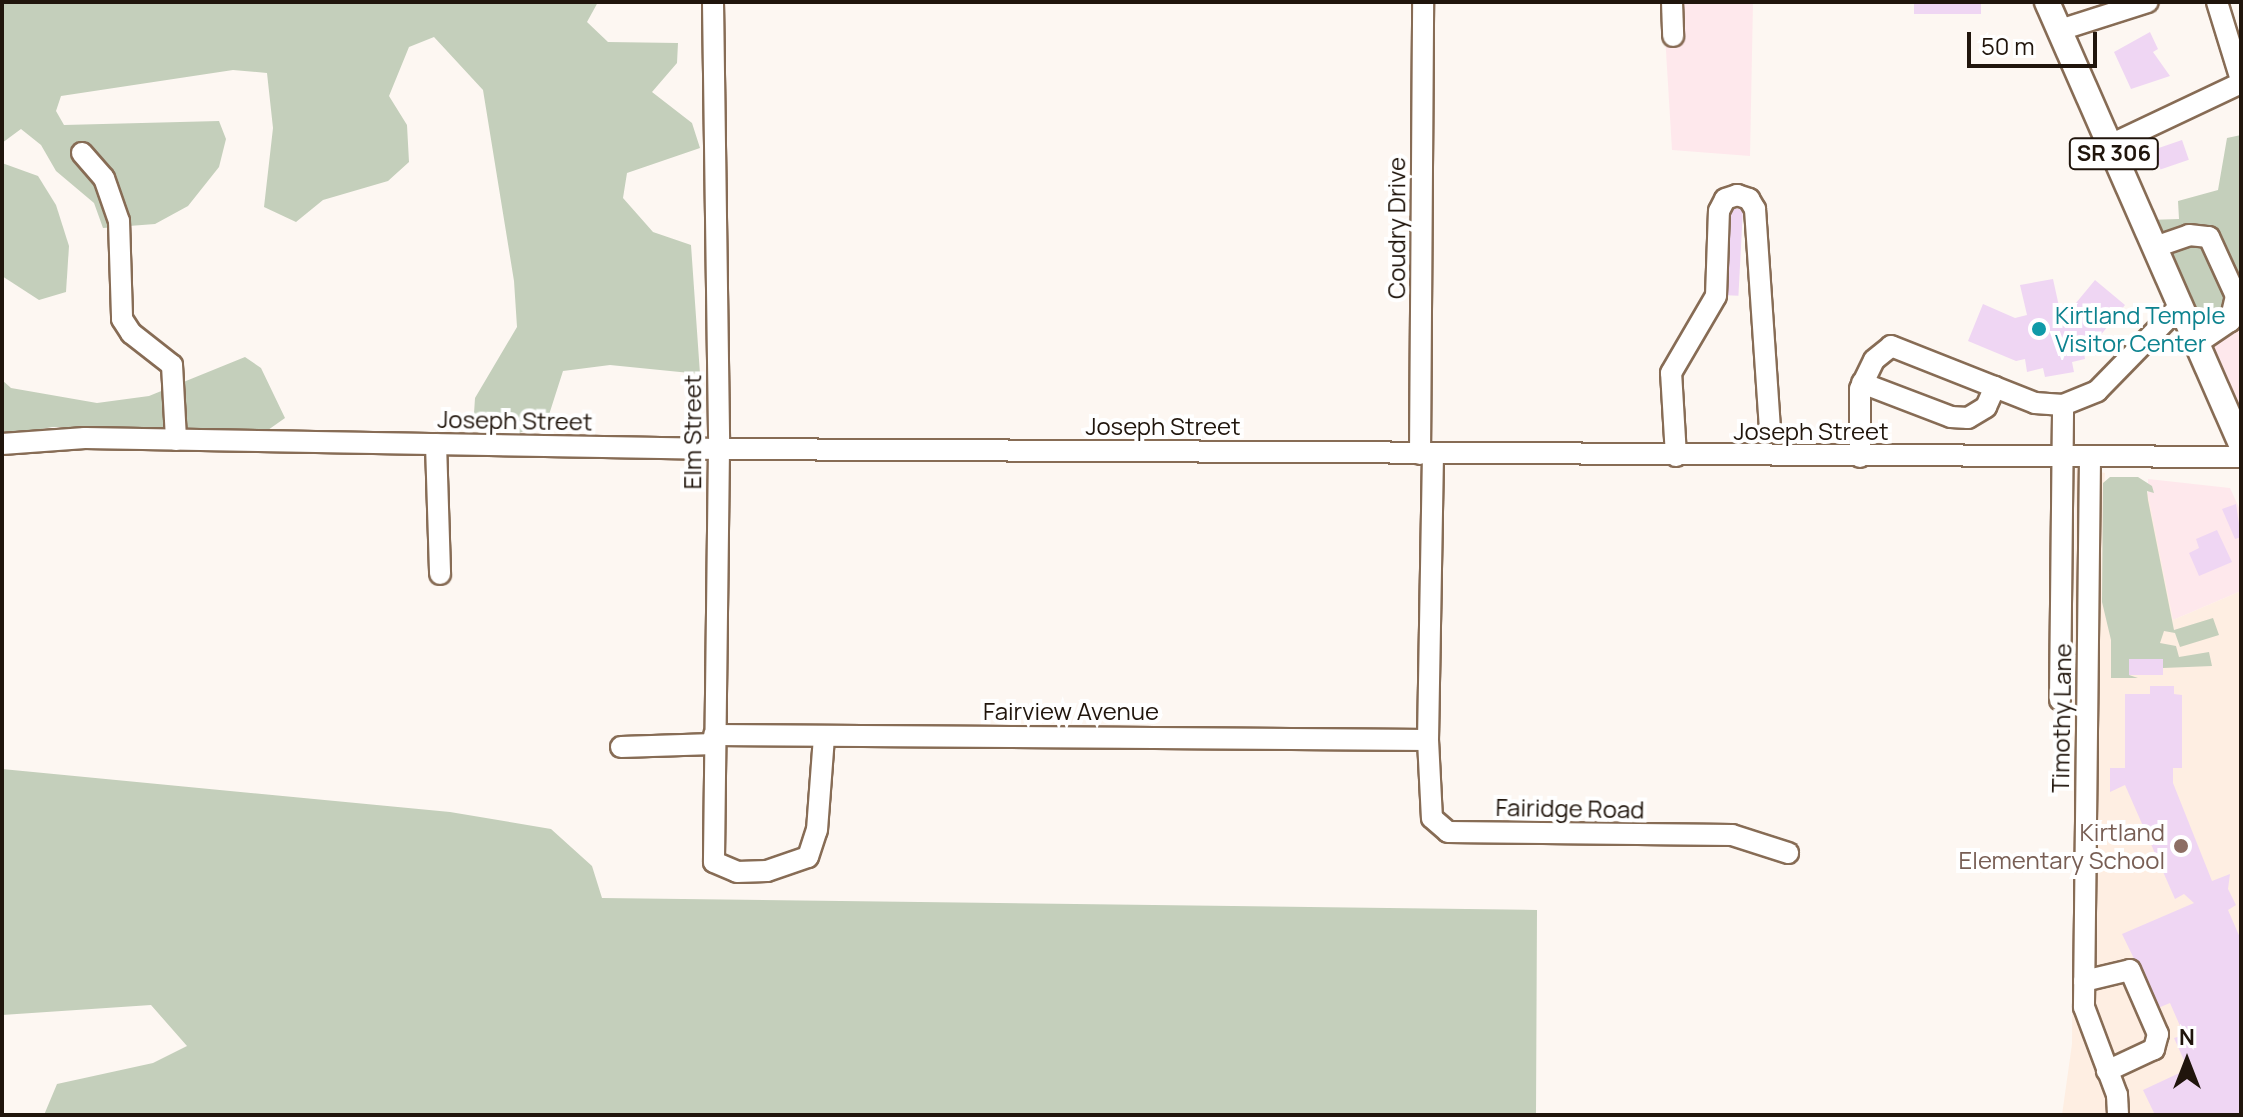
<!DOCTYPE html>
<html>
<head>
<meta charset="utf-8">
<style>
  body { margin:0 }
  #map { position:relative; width:2243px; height:1117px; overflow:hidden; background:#fdf7f2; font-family:Manrope,sans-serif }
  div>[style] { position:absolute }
  .commercial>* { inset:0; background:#fee8ec }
  .built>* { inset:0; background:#feeee2 }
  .green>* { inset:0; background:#c4cfbb }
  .building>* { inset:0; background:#efd6f3; transform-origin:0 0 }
  .roads { filter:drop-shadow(2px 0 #876c55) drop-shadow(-2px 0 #876c55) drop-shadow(0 2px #876c55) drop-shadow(0 -2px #876c55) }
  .minor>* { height:20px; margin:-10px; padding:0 10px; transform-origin:10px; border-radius:10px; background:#fff }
  .major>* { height:24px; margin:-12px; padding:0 12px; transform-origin:12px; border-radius:12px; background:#fff }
  .dots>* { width:22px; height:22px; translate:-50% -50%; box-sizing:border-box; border:4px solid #fff; border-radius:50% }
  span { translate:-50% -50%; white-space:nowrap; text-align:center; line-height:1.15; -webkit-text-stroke:8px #fff; paint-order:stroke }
  .shield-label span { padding:2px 6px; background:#fff; border:2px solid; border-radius:6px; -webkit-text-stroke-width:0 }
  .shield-label { font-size:22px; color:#20150c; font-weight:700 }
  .street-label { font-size:24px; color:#20150c }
  .culture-label { font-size:24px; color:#0d838f }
  .left { translate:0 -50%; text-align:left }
  .education-label { font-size:24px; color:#785e54 }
  .right { translate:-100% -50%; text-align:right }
  .frame { position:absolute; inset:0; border:4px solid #20150c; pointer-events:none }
  .north { position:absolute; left:2147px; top:1021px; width:80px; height:80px; -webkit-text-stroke:6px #fff; paint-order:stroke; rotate:0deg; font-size:22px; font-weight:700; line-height:32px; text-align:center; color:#20150c }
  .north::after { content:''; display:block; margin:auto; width:28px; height:36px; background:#20150c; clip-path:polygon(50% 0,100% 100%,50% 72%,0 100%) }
  .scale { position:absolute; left:1967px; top:32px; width:130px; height:36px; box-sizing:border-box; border:4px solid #20150c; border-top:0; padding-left:10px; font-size:24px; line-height:28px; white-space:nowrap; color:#20150c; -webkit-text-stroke:6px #fff; paint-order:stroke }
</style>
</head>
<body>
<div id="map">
  <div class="commercial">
    <div style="clip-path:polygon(1663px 2px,1753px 2px,1750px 156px,1672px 150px)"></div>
    <div style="clip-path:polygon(2241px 315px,2241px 430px,2200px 332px)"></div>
    <div style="clip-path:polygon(2148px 479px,2230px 488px,2241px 512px,2241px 591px,2173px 620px,2148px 500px)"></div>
  </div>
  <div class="built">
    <div style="clip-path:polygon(2076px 467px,2105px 473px,2104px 488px,2147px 490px,2173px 620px,2241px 591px,2241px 1115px,2062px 1115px,2072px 1044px)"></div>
  </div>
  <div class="green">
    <div style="clip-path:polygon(2px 2px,598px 2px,587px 22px,608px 42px,678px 43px,677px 63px,652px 92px,692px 123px,700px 148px,627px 173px,623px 198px,653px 232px,691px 245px,700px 374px,610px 365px,563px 371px,547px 421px,517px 434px,473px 429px,475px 398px,517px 327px,514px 281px,483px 90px,434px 37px,409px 47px,389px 96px,407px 125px,409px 162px,388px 181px,323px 200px,296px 222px,264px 207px,273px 128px,267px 73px,233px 70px,61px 96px,56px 111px,64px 125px,219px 121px,226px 139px,219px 167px,188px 206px,155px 224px,103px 228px,94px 203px,56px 171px,41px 145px,21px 129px,2px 143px)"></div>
    <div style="clip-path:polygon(2241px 135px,2241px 315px,2200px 332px,2148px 220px,2179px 219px,2178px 201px,2218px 190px,2227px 138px)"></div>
    <div style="clip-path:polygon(2px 163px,38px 176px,56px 205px,69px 246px,66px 292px,39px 300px,2px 276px)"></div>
    <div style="clip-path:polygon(245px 357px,261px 368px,285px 418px,268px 430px,52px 427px,2px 437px,2px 380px,11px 388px,97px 403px,149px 396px)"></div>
    <div style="clip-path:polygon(2110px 477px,2138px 477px,2152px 486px,2154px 493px,2147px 491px,2148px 500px,2174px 630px,2213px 618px,2219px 635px,2180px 647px,2175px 633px,2164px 631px,2160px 643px,2176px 646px,2179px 657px,2209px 652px,2212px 666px,2163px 668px,2163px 660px,2129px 659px,2129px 675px,2138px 678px,2111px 678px,2111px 640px,2102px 602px,2103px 483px)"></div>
    <div style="clip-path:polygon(2px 769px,450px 812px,551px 829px,592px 866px,602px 898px,1537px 910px,1536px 1115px,44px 1115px,57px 1084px,153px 1063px,187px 1046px,151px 1005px,2px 1015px)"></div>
  </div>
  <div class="building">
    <div style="left:1914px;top:2px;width:67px;height:12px"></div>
    <div style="clip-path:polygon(2150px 32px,2158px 49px,2153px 52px,2170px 76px,2131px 89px,2114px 52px)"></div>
    <div style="left:2182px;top:140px;width:21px;height:30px;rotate:71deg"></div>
    <div style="left:1725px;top:208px;width:18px;height:87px;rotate:3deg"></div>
    <div style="clip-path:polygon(2053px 279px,2060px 311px,2071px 309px,2095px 280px,2125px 305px,2091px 347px,2083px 348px,2085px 359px,2072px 362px,2074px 372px,2045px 377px,2043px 368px,2027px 372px,2025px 359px,2016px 361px,1968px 341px,1983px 304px,2015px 318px,2027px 315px,2020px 285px)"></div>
    <div style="clip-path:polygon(2236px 504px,2241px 537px,2235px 539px,2222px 509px)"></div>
    <div style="clip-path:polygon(2217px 530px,2232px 562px,2199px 576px,2189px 553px,2199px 548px,2196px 539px)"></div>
    <div style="left:2129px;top:659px;width:34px;height:16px"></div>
    <div style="clip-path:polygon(2150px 686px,2174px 686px,2174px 694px,2182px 695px,2182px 768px,2173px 768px,2173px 783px,2212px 881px,2230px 874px,2228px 889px,2236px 905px,2228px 910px,2241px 940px,2241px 1115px,2155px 1115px,2143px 1090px,2188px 1069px,2174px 1038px,2184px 1035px,2170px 1003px,2158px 1008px,2122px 934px,2194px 903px,2184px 894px,2175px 899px,2125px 785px,2110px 792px,2110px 768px,2125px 768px,2125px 694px,2150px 694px)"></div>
  </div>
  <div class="roads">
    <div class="minor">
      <div style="left:713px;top:2px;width:447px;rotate:89.2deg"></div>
      <div style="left:719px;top:449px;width:413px;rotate:90.7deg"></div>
      <div style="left:714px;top:862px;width:25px;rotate:23deg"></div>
      <div style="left:737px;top:872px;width:30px;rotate:-2deg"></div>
      <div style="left:767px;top:871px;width:43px;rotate:-18.9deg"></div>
      <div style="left:808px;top:857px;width:28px;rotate:-72deg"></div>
      <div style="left:817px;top:830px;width:94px;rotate:-85.7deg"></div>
      <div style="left:1672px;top:2px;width:34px;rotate:88deg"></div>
      <div style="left:2217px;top:2px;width:82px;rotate:72.9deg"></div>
      <div style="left:2060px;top:30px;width:92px;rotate:-17.7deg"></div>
      <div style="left:2110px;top:145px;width:145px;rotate:-25.3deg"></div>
      <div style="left:82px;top:153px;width:33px;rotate:49deg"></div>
      <div style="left:104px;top:178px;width:46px;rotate:70.8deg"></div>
      <div style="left:119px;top:221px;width:98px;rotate:88.2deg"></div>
      <div style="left:122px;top:319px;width:17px;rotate:57deg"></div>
      <div style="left:131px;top:333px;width:52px;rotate:38deg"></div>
      <div style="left:172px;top:365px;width:75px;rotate:86.9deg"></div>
      <div style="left:2155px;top:247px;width:36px;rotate:-19deg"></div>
      <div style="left:2189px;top:235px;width:20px;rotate:6deg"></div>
      <div style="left:2209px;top:237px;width:65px;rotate:65.4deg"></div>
      <div style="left:2236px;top:296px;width:26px;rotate:103deg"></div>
      <div style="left:2230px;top:321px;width:40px;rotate:146deg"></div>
      <div style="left:1862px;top:383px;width:95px;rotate:20.9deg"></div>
      <div style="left:1951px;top:417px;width:17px;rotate:3deg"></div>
      <div style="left:1968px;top:418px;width:21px;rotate:-31deg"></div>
      <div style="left:1986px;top:407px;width:22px;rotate:-66deg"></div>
      <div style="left:2px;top:444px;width:83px;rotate:-4.1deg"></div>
      <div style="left:85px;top:438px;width:634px;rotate:0.99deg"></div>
      <div style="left:719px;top:449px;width:1522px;rotate:0.3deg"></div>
      <div style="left:436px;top:444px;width:130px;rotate:88.2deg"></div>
      <div style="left:1420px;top:454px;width:452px;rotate:-89.6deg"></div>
      <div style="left:1433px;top:454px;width:286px;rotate:91deg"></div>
      <div style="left:1428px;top:740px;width:78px;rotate:87.1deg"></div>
      <div style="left:1432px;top:818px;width:21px;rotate:41deg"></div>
      <div style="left:1448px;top:832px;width:284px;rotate:0.6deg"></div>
      <div style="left:1732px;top:835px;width:59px;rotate:17.8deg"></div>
      <div style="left:1676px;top:456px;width:83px;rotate:-93.4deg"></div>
      <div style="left:1671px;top:373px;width:89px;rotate:-59.7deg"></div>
      <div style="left:1716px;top:296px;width:85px;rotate:-88deg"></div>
      <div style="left:1719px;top:211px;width:13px;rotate:-63deg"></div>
      <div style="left:1725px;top:199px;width:13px;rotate:-18deg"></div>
      <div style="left:1737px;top:195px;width:13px;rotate:18deg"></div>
      <div style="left:1749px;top:199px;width:12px;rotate:59deg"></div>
      <div style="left:1755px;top:209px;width:220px;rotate:86.1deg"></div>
      <div style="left:1860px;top:457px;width:68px;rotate:-90deg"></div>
      <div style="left:1860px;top:389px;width:32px;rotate:-64deg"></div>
      <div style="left:1874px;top:360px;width:22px;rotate:-39deg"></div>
      <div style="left:1891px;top:346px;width:155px;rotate:21.6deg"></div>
      <div style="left:2035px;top:403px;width:28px;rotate:4deg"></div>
      <div style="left:2063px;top:405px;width:37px;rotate:-22deg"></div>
      <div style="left:2097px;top:391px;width:120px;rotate:-45.7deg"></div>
      <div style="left:2090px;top:458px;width:549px;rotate:90.63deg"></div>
      <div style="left:2084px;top:1007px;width:94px;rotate:69.4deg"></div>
      <div style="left:2117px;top:1095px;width:20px;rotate:87deg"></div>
      <div style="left:2060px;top:700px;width:295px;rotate:-89.4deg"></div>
      <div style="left:714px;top:735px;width:714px;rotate:0.4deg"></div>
      <div style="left:621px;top:747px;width:93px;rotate:-1.8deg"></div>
      <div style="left:2084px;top:981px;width:47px;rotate:-13.4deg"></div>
      <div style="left:2130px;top:970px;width:70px;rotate:66.4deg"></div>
      <div style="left:2158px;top:1034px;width:16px;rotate:105deg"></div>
      <div style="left:2154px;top:1049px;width:52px;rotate:154.9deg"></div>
    </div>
    <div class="major">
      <div style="left:2047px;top:2px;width:482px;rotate:66.3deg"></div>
    </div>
  </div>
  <div class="dots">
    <div style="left:2039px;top:329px;background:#0f9aa8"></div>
    <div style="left:2181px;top:846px;background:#8d6e63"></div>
  </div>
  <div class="shield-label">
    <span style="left:2114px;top:154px">SR 306</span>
  </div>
  <div class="street-label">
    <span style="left:1396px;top:228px;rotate:-90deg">Coudry Drive</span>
    <span style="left:515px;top:420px;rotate:1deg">Joseph Street</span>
    <span style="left:1163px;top:426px">Joseph Street</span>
    <span style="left:1811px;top:431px">Joseph Street</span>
    <span style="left:692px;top:432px;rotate:-90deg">Elm Street</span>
    <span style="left:1071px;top:711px">Fairview Avenue</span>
    <span style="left:2061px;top:718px;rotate:-89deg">Timothy Lane</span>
    <span style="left:1570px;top:808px;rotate:1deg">Fairidge Road</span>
  </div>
  <div class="culture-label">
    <span class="left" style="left:2055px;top:329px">Kirtland Temple<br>Visitor Center</span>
  </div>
  <div class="education-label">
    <span class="right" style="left:2165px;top:846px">Kirtland<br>Elementary School</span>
  </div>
  <div class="frame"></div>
  <div class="north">N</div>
  <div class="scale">50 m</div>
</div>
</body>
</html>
